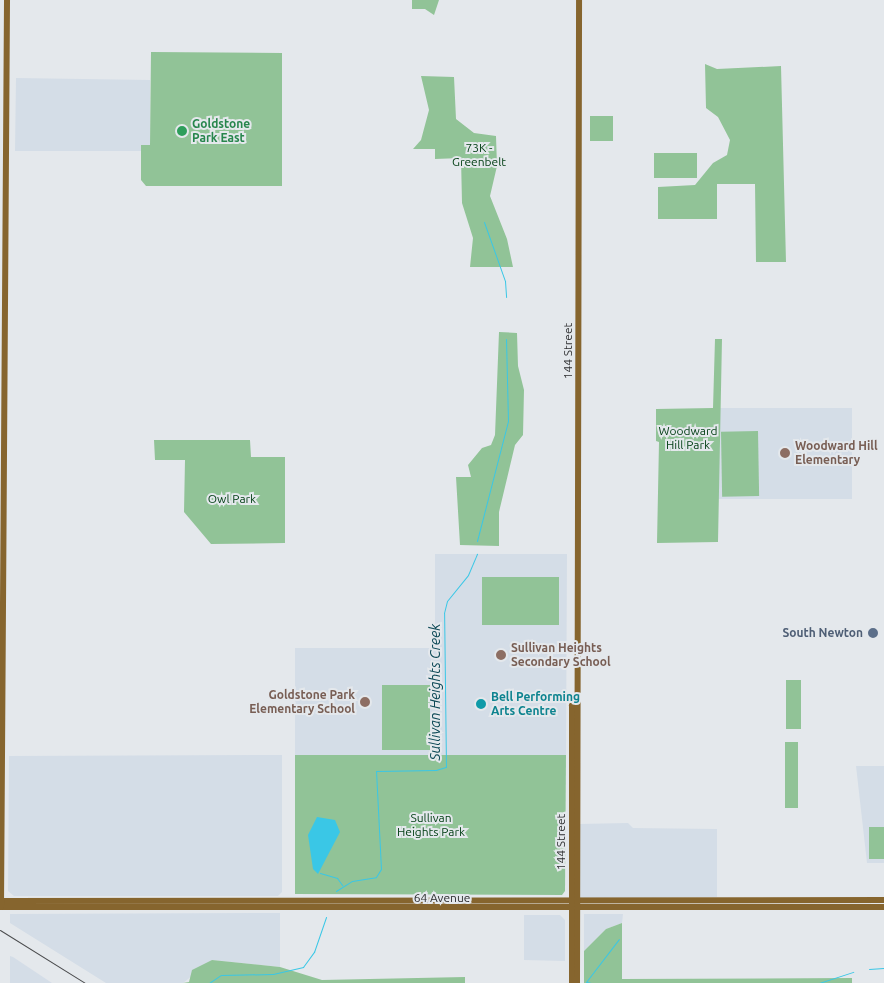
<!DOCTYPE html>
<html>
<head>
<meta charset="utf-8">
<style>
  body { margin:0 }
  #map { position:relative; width:884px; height:983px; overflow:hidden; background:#e4e8ec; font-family:Ubuntu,sans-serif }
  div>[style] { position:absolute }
  .built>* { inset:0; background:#d4dde7; transform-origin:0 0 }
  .green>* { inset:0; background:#91c397; transform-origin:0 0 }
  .water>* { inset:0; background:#3ac7e6 }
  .stream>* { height:1px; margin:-0.5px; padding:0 0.5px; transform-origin:0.5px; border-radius:0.5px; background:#3ac7e6 }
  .secondary>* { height:5.5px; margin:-2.75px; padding:0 2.75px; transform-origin:2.75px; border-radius:2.75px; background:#86652e }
  .rail>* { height:1px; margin:-0.5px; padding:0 0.5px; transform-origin:0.5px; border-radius:0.5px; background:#4b4c4e }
  .dots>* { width:14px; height:14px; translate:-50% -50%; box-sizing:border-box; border:2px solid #e4e8ec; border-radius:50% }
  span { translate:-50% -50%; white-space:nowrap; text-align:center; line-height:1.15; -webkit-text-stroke:4px #e4e8ec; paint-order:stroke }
  .leisure-label { font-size:12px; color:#27864d; font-weight:700 }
  .left { translate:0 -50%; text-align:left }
  .park-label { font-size:12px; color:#044016 }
  .street-label { font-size:12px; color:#2c2d2f }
  .education-label { font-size:12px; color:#785e54; font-weight:700 }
  .right { translate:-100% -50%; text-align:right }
  .service-label { font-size:12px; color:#4e5e75; font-weight:700 }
  .culture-label { font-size:12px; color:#0d838f; font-weight:700 }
  .water-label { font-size:14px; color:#0c4856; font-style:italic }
</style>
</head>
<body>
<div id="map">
  <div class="built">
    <div style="clip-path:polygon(16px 78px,150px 80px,150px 145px,141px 145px,141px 151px,15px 151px)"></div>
    <div style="left:718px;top:408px;width:134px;height:91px"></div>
    <div style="clip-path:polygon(435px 554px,567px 554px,566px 755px,295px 755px,295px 648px,435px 648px)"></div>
    <div style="clip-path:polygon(282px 755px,282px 892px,278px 896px,14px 896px,8px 891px,9px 756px)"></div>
    <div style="clip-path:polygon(856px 766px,884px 766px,884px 863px,867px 863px)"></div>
    <div style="clip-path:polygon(628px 823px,633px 828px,717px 829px,717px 897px,579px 899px,579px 824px)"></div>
    <div style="clip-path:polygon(280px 913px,280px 967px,212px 960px,183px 983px,106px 983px,10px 923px,10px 914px)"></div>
    <div style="clip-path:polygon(584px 914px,623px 914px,622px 923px,606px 929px,584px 951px)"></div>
    <div style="clip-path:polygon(524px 915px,560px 915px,565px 920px,565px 961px,524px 960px)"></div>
    <div style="clip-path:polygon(10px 956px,13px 957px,52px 983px,10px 983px)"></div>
  </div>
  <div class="green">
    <div style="clip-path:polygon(412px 0,439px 0,434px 15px,425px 9px,412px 9px)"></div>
    <div style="clip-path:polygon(151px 52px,282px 53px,282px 186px,146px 186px,141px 180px,141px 145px,150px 145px)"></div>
    <div style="clip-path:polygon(705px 64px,717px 69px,781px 66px,786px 262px,756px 262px,755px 184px,717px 184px,717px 219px,658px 219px,658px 187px,695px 185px,713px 163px,727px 155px,730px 140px,718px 117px,706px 108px)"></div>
    <div style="clip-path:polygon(421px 76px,454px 77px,456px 119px,474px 133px,496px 136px,497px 166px,490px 196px,507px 239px,513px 267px,470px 267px,473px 238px,462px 203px,461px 158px,435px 159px,435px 149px,413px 149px,421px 140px,429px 110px)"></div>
    <div style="left:590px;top:116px;width:23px;height:25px"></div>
    <div style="left:654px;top:153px;width:43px;height:25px"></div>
    <div style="clip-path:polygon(499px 332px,517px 333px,518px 366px,524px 390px,523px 435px,515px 445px,499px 512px,499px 546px,460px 545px,456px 477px,471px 477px,468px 465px,482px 448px,491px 445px,495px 435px)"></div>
    <div style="clip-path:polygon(715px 339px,722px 339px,718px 542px,657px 543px,659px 442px,656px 441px,656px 409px,713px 408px)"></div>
    <div style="left:758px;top:431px;width:65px;height:37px;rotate:89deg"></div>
    <div style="clip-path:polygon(154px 440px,250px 440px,251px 457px,285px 457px,285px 543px,211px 544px,184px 512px,185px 460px,155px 460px)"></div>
    <div style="left:482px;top:577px;width:77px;height:48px"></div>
    <div style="left:786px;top:680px;width:15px;height:49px"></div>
    <div style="left:382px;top:685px;width:48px;height:65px"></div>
    <div style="left:785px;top:742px;width:13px;height:66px"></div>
    <div style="clip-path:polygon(295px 755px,566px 755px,565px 891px,562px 895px,295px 894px)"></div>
    <div style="left:869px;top:827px;width:15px;height:32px"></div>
    <div style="clip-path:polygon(622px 923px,622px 979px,852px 978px,852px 983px,584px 983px,584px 951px,606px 929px)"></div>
    <div style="clip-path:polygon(212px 960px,280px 967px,322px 980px,465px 977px,465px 983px,183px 983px,189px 982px,192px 970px)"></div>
  </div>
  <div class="water">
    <div style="clip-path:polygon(317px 817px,335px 820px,340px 832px,318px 874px,313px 869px,308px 835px)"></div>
  </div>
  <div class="stream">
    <div style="left:484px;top:222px;width:63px;rotate:70.4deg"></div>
    <div style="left:505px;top:281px;width:16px;rotate:86deg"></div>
    <div style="left:477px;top:541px;width:124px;rotate:-75.5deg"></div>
    <div style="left:508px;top:421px;width:82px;rotate:-91.4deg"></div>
    <div style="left:320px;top:873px;width:18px;rotate:16deg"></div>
    <div style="left:337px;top:878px;width:9px;rotate:54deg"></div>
    <div style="left:336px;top:891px;width:19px;rotate:-32deg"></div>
    <div style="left:352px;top:881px;width:24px;rotate:-9deg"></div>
    <div style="left:376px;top:877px;width:9px;rotate:-58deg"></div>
    <div style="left:381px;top:869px;width:98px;rotate:-92.9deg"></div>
    <div style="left:376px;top:771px;width:60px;rotate:-1deg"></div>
    <div style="left:436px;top:770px;width:10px;rotate:-17deg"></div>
    <div style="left:446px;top:767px;width:154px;rotate:-90.7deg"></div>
    <div style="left:444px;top:613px;width:12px;rotate:-76deg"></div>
    <div style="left:447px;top:601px;width:33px;rotate:-51deg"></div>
    <div style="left:468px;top:575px;width:23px;rotate:-67deg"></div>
    <div style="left:869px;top:969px;width:15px;rotate:-4deg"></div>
    <div style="left:586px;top:982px;width:54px;rotate:-52.5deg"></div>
    <div style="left:587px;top:982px;width:4px;rotate:14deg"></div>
    <div style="left:209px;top:983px;width:14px;rotate:-34deg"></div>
    <div style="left:221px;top:975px;width:52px;rotate:-1.1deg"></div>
    <div style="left:273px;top:974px;width:31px;rotate:-13deg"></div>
    <div style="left:303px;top:967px;width:19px;rotate:-54deg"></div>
    <div style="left:314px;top:952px;width:37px;rotate:-71deg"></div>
    <div style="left:819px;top:983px;width:36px;rotate:-18deg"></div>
  </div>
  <div class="secondary">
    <div style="left:0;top:901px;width:884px;rotate:-0.06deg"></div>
    <div style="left:0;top:907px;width:884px"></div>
    <div style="left:1px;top:907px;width:907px;rotate:-89.62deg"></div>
    <div style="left:572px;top:983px;width:277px;rotate:-90deg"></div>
    <div style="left:572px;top:706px;width:4px;rotate:-45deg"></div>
    <div style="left:577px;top:983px;width:983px;rotate:-89.88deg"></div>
  </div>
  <div class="rail">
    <div style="left:0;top:930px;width:100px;rotate:31.9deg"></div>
  </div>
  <div class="dots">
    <div style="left:182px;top:131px;background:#2e9e5b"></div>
    <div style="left:785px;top:453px;background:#8d6e63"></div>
    <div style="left:873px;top:633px;background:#5c6f8a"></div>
    <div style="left:501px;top:655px;background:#8d6e63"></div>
    <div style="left:365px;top:702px;background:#8d6e63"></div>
    <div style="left:481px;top:704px;background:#0f9aa8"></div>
  </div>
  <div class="leisure-label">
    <span class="left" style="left:192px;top:131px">Goldstone<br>Park East</span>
  </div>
  <div class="park-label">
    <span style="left:479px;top:155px">73K -<br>Greenbelt</span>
    <span style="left:688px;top:438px">Woodward<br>Hill Park</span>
    <span style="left:232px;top:499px">Owl Park</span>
    <span style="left:431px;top:825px">Sullivan<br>Heights Park</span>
  </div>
  <div class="street-label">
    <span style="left:568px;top:351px;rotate:-90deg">144 Street</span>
    <span style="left:561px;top:842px;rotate:-90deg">144 Street</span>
    <span style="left:442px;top:898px">64 Avenue</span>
  </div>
  <div class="education-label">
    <span class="left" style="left:795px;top:453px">Woodward Hill<br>Elementary</span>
    <span class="left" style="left:511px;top:655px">Sullivan Heights<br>Secondary School</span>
    <span class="right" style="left:355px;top:702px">Goldstone Park<br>Elementary School</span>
  </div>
  <div class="service-label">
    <span class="right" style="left:863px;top:633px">South Newton</span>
  </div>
  <div class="culture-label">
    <span class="left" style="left:491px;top:704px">Bell Performing<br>Arts Centre</span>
  </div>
  <div class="water-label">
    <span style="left:435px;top:692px;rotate:-90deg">Sullivan Heights Creek</span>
  </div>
</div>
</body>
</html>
